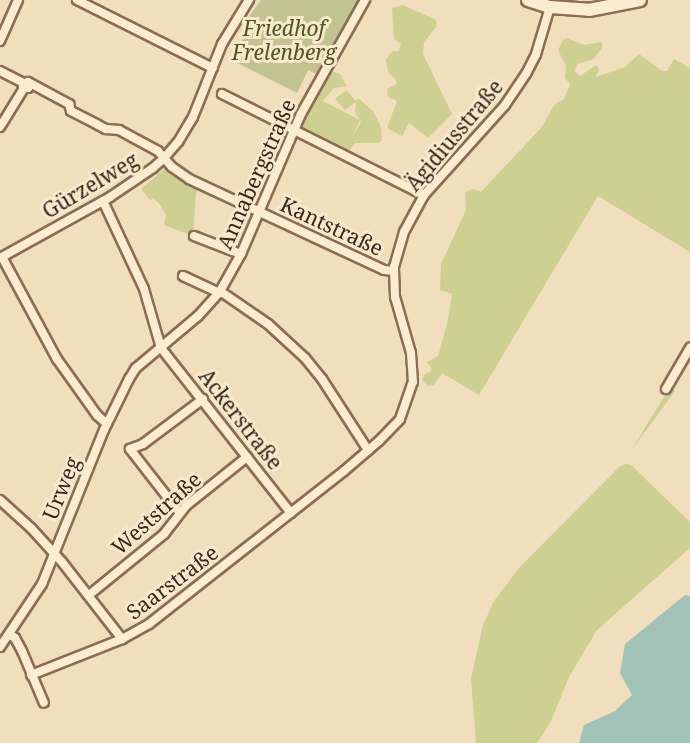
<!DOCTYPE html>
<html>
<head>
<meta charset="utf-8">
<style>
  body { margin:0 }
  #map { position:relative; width:690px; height:743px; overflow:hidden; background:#f1debc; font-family:"Noto Serif",serif }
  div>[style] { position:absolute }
  .green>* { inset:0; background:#cdd090 }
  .cemetery>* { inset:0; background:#c1c490 }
  .water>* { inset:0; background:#a1c2b6 }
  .roads { filter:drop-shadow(2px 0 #8b6d54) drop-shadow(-2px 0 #8b6d54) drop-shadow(0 2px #8b6d54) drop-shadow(0 -2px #8b6d54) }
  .street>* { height:8px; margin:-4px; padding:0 4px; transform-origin:4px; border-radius:4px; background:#fcecd0 }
  .secondary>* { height:12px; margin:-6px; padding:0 6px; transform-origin:6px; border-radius:6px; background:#fcecd0 }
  span { translate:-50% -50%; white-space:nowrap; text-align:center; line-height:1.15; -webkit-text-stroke:6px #f8e9cd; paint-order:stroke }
  .park-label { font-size:21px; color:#4c571f; font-style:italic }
  .street-label { font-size:21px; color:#38271a }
</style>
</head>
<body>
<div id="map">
  <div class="green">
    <div style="clip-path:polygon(403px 5px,436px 20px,437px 26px,424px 42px,423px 54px,452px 114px,428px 138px,409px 123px,402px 136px,387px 128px,397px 101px,388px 97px,387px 89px,397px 84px,395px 79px,388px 72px,386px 59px,393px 51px,399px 51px,401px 44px,394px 39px,392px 8px)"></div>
    <div style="clip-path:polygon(567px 38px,584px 45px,601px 42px,603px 46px,594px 59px,577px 64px,575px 71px,580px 76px,596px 65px,599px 69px,596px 77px,625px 67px,639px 54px,662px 71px,667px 71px,674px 59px,690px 68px,690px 252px,598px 196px,479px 395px,442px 373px,434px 385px,428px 386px,422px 380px,424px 375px,432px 370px,427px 362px,438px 356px,448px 320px,452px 294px,440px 290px,441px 264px,466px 210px,465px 192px,473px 189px,481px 192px,541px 128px,555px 104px,564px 99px,570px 84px,565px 78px,566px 66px,558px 50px,563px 40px)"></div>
    <div style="clip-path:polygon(330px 71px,340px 74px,347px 86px,334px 88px,323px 101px,360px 120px,352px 137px,361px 122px,355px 112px,356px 102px,345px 110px,335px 99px,346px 90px,356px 101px,358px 98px,373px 111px,381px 127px,382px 140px,378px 143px,355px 143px,348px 152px,301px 128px)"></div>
    <div style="clip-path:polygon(165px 168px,184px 183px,199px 190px,196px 193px,193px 236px,164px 225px,166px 215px,161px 206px,154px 198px,150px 200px,141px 189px)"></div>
    <div style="clip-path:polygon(671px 387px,675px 391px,631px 451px,668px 390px)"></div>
    <div style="clip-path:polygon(626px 464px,631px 465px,690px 522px,690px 548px,597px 630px,569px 677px,551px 721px,537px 743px,476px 743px,471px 679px,483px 625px,494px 601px,519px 568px,620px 466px)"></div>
  </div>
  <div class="cemetery">
    <div style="clip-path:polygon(261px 0,358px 0,316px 74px,308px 70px,297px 93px,233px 61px,250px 21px,250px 15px)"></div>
  </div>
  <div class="water">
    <div style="clip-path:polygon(685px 595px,690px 596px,690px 743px,579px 743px,584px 725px,615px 711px,632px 695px,620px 673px,625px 644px)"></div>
  </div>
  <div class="roads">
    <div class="street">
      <div style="left:77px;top:0;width:152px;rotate:26.6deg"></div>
      <div style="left:0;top:41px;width:45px;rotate:-66.3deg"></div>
      <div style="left:0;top:71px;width:27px;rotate:27deg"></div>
      <div style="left:30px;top:84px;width:4px;rotate:117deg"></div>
      <div style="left:28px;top:88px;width:5px;rotate:-169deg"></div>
      <div style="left:23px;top:87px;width:7px;rotate:-45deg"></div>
      <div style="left:28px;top:82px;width:47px;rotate:28.2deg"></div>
      <div style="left:69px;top:104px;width:7px;rotate:74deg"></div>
      <div style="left:71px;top:111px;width:30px;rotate:27deg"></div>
      <div style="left:98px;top:125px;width:9px;rotate:27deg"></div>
      <div style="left:106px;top:129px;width:13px;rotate:4deg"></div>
      <div style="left:119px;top:130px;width:44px;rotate:28.3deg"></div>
      <div style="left:158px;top:151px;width:21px;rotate:49deg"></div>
      <div style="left:172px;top:167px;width:21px;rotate:35deg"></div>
      <div style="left:189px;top:179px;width:215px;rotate:25deg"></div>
      <div style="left:384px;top:270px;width:10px;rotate:6deg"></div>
      <div style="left:222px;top:94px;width:226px;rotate:26.6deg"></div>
      <div style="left:0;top:127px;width:46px;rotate:-58.4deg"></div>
      <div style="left:103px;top:201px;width:97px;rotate:65deg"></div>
      <div style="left:144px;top:289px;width:61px;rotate:73.9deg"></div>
      <div style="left:161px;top:348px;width:210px;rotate:51.8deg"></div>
      <div style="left:194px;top:236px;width:50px;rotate:21deg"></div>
      <div style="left:2px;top:257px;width:116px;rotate:61.7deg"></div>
      <div style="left:57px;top:359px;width:69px;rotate:54.5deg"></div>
      <div style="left:97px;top:415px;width:13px;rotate:42deg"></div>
      <div style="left:0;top:258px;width:126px;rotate:-29deg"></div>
      <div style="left:110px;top:197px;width:52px;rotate:-34deg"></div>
      <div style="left:153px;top:168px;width:15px;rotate:-42deg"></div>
      <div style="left:164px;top:158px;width:21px;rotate:-49deg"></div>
      <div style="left:178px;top:142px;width:29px;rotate:-59deg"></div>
      <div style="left:193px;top:117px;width:79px;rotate:-68.3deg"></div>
      <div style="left:222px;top:44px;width:52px;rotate:-58.5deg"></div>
      <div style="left:183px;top:276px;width:40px;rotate:25deg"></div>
      <div style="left:220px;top:291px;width:58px;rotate:34.5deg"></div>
      <div style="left:268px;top:324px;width:50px;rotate:42.6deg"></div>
      <div style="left:305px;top:358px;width:27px;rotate:51deg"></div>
      <div style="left:322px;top:379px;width:85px;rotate:57.1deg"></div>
      <div style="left:666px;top:389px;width:48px;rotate:-59.7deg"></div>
      <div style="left:0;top:500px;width:42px;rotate:42.1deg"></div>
      <div style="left:31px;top:528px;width:46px;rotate:47.6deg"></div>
      <div style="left:62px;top:562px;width:98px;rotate:52.1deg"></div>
      <div style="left:179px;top:512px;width:80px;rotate:-127.9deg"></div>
      <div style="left:130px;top:449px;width:14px;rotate:-21deg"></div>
      <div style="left:143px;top:444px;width:75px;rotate:-36.9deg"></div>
      <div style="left:89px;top:595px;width:97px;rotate:-39.1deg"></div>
      <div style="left:164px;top:534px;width:37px;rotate:-52deg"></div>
      <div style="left:187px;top:505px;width:77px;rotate:-38.7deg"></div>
      <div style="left:9px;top:634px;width:7px;rotate:34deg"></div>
      <div style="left:15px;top:638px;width:15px;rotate:62deg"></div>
      <div style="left:22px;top:651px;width:56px;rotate:67.1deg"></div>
      <div style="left:0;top:647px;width:76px;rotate:-56.3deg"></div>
      <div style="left:42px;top:584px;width:166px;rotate:-68.1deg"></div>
      <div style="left:104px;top:430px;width:57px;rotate:-63.9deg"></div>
      <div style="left:129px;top:379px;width:13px;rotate:-58deg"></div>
      <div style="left:136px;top:368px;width:81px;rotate:-40deg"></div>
      <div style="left:198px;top:316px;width:31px;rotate:-48deg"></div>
      <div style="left:219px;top:293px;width:45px;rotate:-60.6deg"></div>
      <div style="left:241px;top:254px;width:152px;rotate:-66.8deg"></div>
      <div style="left:301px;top:114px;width:131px;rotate:-60.7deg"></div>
      <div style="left:31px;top:675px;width:98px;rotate:-21.6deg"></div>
      <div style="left:122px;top:639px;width:31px;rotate:-29deg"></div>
      <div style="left:149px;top:624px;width:248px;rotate:-38.1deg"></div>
      <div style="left:344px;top:471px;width:46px;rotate:-40.6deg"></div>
      <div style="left:379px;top:441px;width:30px;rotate:-46deg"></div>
      <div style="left:400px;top:419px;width:39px;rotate:-71deg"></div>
      <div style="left:413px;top:382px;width:29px;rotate:-94deg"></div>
      <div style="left:411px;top:353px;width:58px;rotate:-105.9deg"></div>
      <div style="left:395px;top:297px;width:30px;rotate:-92deg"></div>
      <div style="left:394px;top:267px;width:36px;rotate:-74deg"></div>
      <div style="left:404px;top:232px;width:42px;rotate:-61.6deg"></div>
      <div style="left:424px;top:195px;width:121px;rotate:-48deg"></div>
      <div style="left:505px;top:105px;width:37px;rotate:-56deg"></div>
      <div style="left:526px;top:74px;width:22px;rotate:-63deg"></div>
      <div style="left:536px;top:54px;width:49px;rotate:-73.4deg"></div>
    </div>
    <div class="secondary">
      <div style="left:528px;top:0;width:23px;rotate:18deg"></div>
      <div style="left:550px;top:7px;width:39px;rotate:4deg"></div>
      <div style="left:589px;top:10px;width:52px;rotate:-11.1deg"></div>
    </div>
  </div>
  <div class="park-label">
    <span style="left:284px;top:40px">Friedhof<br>Frelenberg</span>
  </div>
  <div class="street-label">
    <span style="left:454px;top:135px;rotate:-50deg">Ägidiusstraße</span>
    <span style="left:256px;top:174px;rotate:-66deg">Annabergstraße</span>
    <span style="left:90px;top:185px;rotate:-31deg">Gürzelweg</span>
    <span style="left:332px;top:226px;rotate:25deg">Kantstraße</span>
    <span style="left:241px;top:419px;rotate:52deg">Ackerstraße</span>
    <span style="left:61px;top:488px;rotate:-68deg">Urweg</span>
    <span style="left:156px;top:513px;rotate:-42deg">Weststraße</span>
    <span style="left:172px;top:582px;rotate:-37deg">Saarstraße</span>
  </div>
</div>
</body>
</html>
